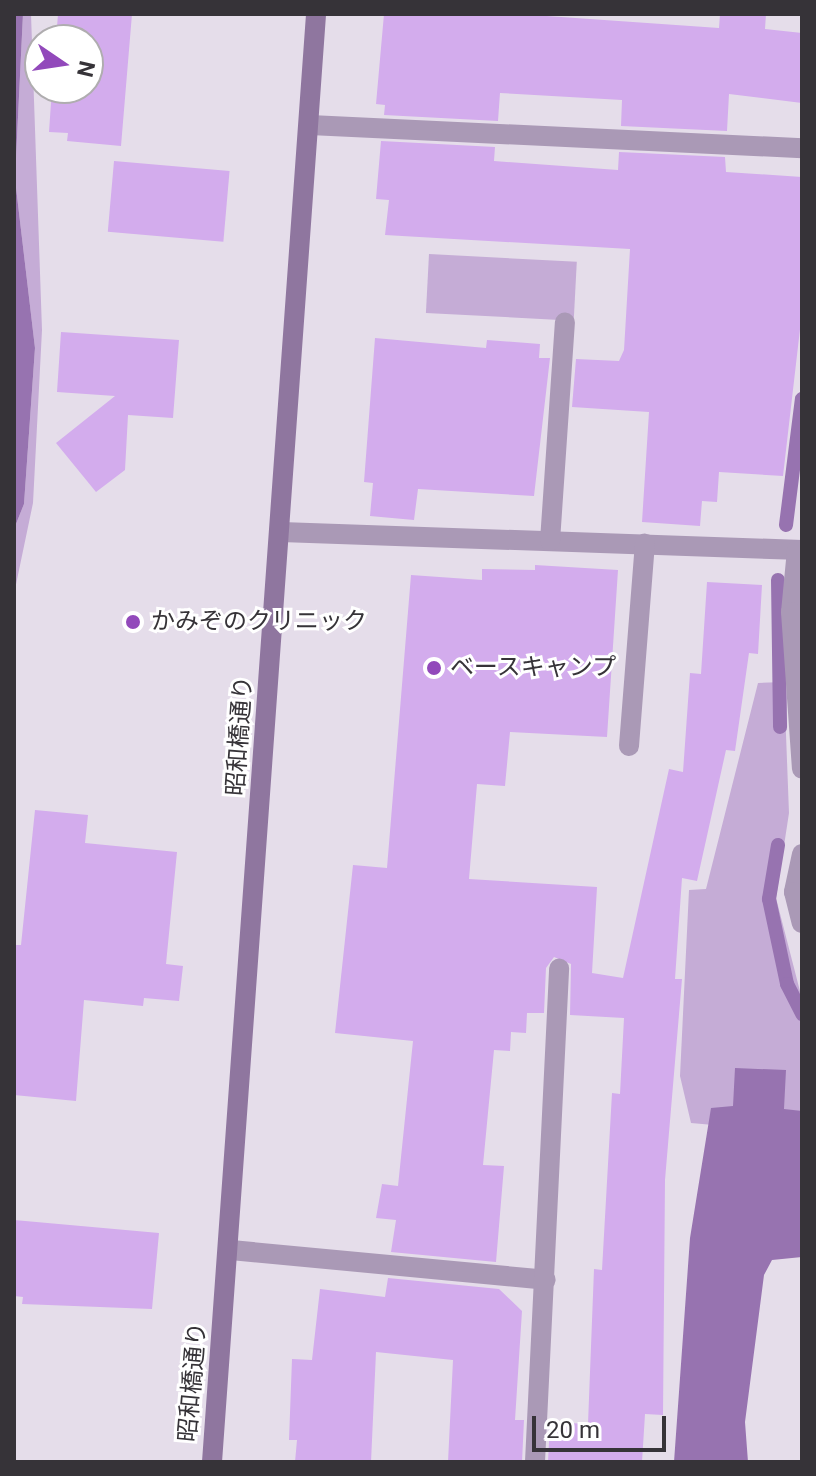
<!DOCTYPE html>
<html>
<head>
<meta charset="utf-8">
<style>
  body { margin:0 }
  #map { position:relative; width:816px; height:1476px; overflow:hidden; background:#e5ddea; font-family:Roboto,"Noto Sans JP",sans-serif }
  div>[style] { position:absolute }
  .green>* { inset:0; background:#c5acd6; transform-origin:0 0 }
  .water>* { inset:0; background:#9773b0 }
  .stream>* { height:14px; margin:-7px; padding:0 7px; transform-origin:7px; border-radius:7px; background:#9773b0 }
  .building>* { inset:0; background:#d3aced; transform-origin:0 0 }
  .minor>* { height:20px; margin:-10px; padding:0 10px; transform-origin:10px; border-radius:10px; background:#aa99b6 }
  .secondary>* { height:20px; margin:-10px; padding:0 10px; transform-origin:10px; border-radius:10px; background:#8f769f }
  .dots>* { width:22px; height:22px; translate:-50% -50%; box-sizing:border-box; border:4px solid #fff; border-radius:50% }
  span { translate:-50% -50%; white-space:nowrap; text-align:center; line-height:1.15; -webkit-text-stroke:6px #fff; paint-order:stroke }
  .poi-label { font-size:24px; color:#363338 }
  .left { translate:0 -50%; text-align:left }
  .street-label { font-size:24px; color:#363338 }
  .frame { position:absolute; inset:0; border:16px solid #363338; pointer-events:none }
  .north { position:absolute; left:24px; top:24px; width:80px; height:80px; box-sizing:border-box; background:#fff; border:2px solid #afadaf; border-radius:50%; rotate:103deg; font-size:22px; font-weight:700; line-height:32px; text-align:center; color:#363338 }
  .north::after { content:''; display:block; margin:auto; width:28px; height:36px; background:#9249bb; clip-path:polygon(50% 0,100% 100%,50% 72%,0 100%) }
  .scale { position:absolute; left:532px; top:1416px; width:134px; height:36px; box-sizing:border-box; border:4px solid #363338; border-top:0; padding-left:10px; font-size:24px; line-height:28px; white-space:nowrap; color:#363338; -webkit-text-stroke:6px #fff; paint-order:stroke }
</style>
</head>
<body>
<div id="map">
  <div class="green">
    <div style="clip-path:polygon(23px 14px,31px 14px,42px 330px,33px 503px,14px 594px,14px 529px,24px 504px,35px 348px,15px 179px)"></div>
    <div style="left:429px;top:254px;width:148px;height:59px;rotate:3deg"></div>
    <div style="clip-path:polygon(784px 682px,789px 813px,776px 898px,802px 999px,802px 1133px,691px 1123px,680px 1076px,689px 890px,706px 889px,758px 683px)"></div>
  </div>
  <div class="water">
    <div style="clip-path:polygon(14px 14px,23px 14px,15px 179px,35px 348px,24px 504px,14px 529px)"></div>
    <div style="clip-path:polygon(735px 1068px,786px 1070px,784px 1109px,802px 1111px,802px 1257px,772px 1260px,764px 1275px,745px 1422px,748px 1462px,674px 1462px,690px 1238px,711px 1108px,733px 1106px)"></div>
  </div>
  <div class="stream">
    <div style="left:786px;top:525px;width:127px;rotate:-82.8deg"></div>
    <div style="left:778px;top:580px;width:147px;rotate:89.2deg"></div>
    <div style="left:778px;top:845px;width:55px;rotate:99.5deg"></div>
    <div style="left:769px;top:899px;width:87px;rotate:78deg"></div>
    <div style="left:787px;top:984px;width:34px;rotate:63deg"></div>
  </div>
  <div class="building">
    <div style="clip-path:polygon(58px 14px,132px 14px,121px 146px,67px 141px,68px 133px,49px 132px,52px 88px,88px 88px,88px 40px,56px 40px)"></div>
    <div style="clip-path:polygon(384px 14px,518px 14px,719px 28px,720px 14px,766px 14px,765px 29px,802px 33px,802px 103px,729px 94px,727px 131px,621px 126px,622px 100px,500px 93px,498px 121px,384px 115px,385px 105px,376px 104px)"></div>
    <div style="clip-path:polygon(381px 141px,495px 147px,494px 161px,618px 170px,619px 152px,725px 157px,726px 172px,802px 177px,802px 312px,783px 476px,719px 472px,717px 502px,702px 501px,700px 526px,642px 522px,649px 412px,572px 407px,576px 359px,619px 361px,624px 350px,630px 249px,385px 235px,389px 200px,376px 199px)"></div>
    <div style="left:114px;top:161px;width:116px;height:71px;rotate:5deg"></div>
    <div style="clip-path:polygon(61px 332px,179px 340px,173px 418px,128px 415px,125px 470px,96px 492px,56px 443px,115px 396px,57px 392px)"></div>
    <div style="clip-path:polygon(375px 338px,486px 348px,487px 340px,540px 344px,539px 358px,550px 358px,534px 496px,418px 489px,414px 520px,370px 516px,373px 483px,364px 482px)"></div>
    <div style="clip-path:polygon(535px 565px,618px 570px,607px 737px,510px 732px,505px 786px,477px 784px,469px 879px,597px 887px,592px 973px,623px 978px,669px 769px,683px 772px,690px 673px,701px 674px,707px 582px,762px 585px,758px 654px,749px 653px,735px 751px,726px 750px,697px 881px,682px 878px,675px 979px,682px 979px,665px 1180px,663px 1415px,645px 1414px,642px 1462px,548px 1462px,550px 1422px,588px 1424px,594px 1269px,602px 1270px,612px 1093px,620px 1094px,624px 1018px,570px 1015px,571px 964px,554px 957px,546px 968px,544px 1013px,527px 1013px,526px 1033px,511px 1032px,510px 1051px,494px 1050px,483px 1165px,504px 1166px,496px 1262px,391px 1252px,396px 1220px,376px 1218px,382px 1184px,398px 1186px,413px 1041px,335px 1033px,353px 865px,387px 868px,411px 575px,482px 580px,482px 569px,535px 570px)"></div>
    <div style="clip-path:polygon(35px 810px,88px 815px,85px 843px,177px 852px,166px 964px,183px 966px,179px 1001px,144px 998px,143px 1006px,84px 1000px,76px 1101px,14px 1095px,14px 945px,21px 945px)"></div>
    <div style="clip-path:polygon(14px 1220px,159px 1233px,152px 1309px,22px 1304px,23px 1297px,14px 1296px)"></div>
    <div style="clip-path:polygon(388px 1278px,499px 1289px,522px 1311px,515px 1420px,524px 1420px,522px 1462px,448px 1462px,453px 1360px,376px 1352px,371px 1462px,295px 1462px,297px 1440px,289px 1440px,292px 1359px,312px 1360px,320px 1289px,385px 1297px)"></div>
  </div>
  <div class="minor">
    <div style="left:310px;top:125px;width:493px;rotate:2.7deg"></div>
    <div style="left:281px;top:532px;width:521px;rotate:1.98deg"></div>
    <div style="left:550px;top:541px;width:219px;rotate:-86.1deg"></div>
    <div style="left:797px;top:550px;width:62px;rotate:95.5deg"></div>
    <div style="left:791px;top:612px;width:157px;rotate:86deg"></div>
    <div style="left:629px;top:746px;width:203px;rotate:-85.5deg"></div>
    <div style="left:802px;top:854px;width:39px;rotate:102deg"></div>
    <div style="left:794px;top:892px;width:32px;rotate:76deg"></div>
    <div style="left:231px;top:1250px;width:316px;rotate:5.4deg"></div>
    <div style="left:535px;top:1462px;width:494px;rotate:-87.2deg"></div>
  </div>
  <div class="secondary">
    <div style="left:212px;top:1462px;width:1452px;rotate:-85.89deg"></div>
  </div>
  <div class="dots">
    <div style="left:133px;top:622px;background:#9249bb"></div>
    <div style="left:434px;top:668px;background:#9249bb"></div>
  </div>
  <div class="poi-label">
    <span class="left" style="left:151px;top:622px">かみぞのクリニック</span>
    <span class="left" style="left:450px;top:668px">ベースキャンプ</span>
  </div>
  <div class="street-label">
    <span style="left:240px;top:736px;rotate:-86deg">昭和橋通り</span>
    <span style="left:193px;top:1382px;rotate:-85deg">昭和橋通り</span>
  </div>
  <div class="frame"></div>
  <div class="north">N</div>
  <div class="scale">20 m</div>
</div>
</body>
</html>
